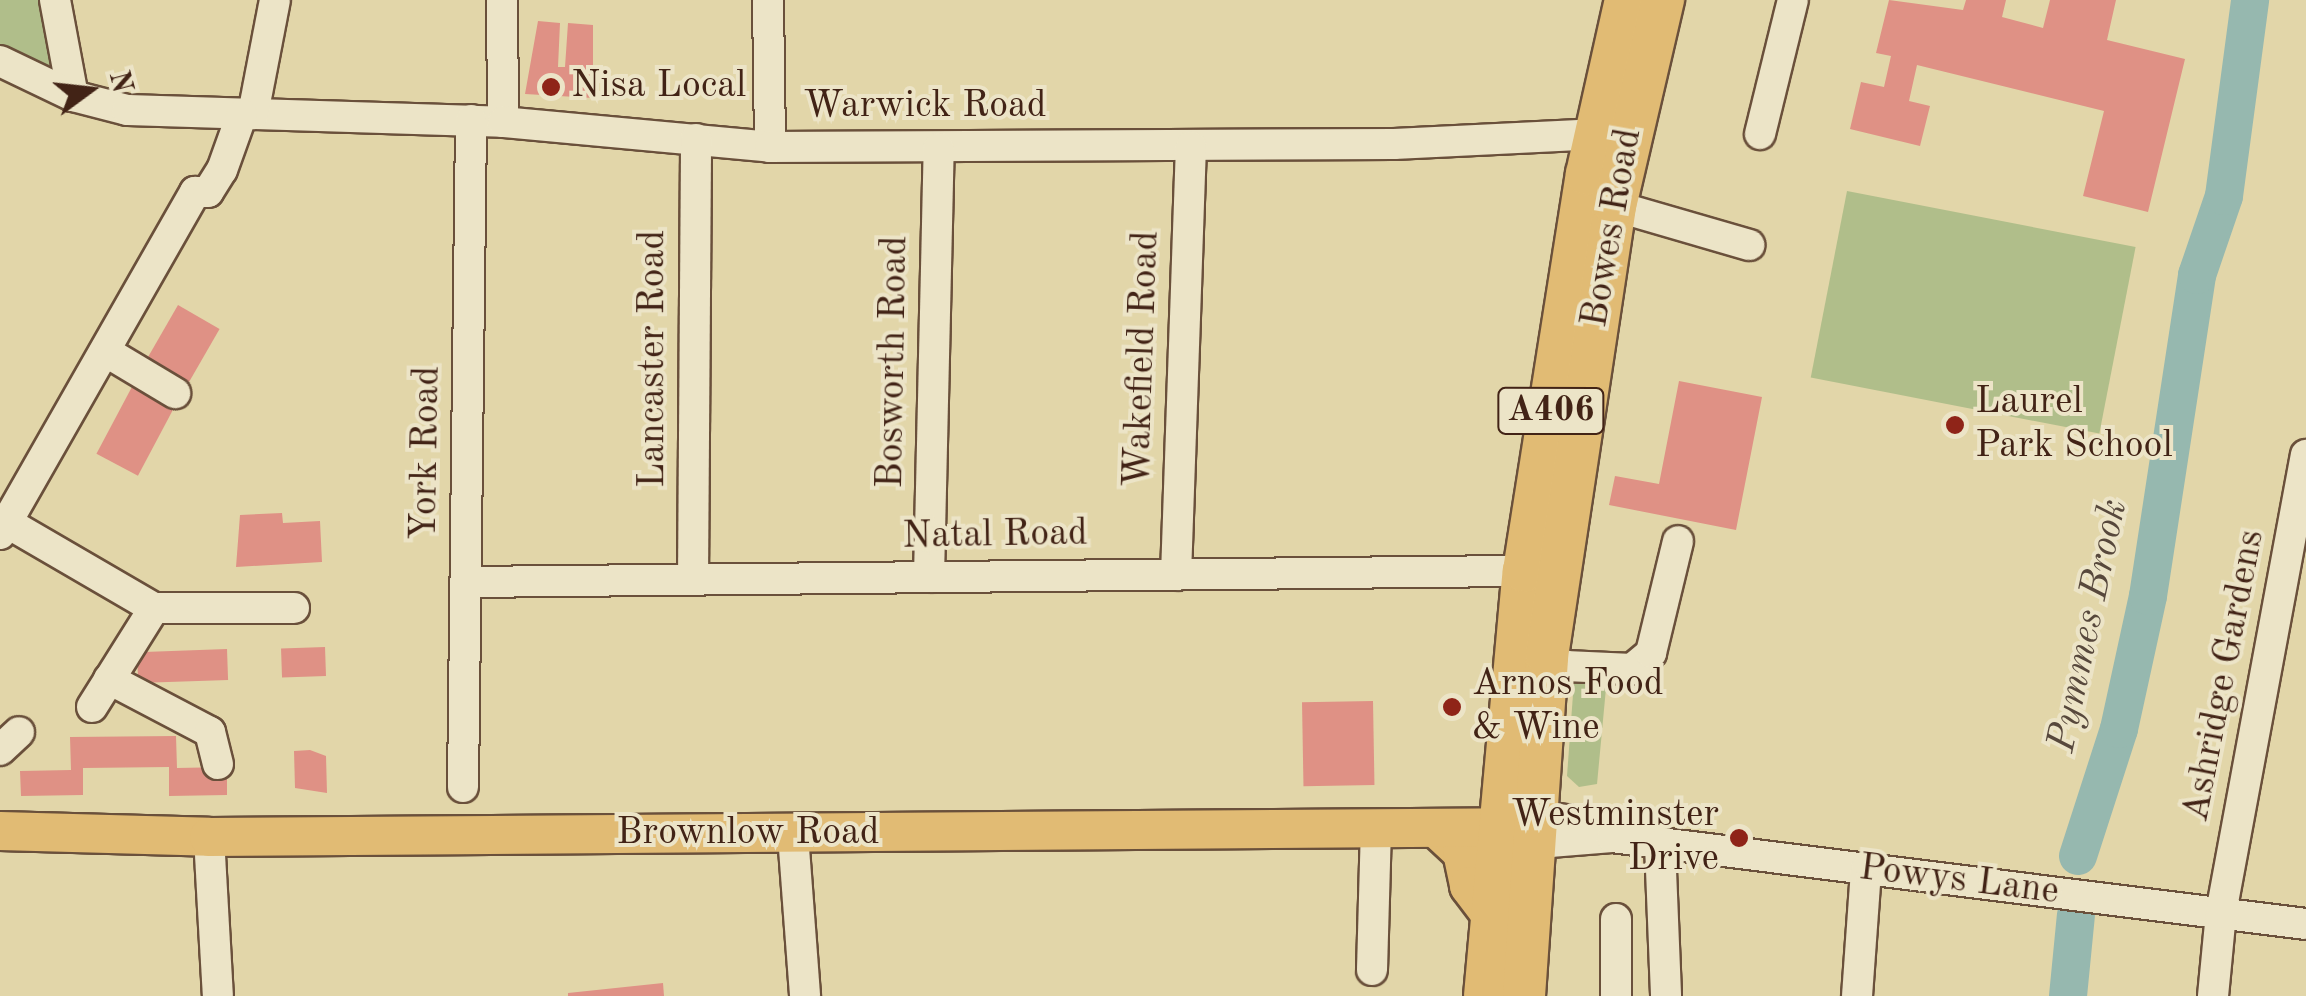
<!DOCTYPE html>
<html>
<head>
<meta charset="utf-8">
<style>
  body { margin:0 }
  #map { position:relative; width:2306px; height:996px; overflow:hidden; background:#e2d6a9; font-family:"Old Standard TT",serif }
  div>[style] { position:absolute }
  .green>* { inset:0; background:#b0be8a; transform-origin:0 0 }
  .river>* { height:38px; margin:-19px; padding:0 19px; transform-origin:19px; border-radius:19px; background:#96b8af }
  .building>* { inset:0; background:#df9185; transform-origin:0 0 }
  .roads { filter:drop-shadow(2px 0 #6a503b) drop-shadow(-2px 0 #6a503b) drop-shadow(0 2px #6a503b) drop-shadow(0 -2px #6a503b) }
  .minor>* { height:30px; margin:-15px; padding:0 15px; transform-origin:15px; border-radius:15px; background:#ece4c7 }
  .major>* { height:38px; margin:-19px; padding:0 19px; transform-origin:19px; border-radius:19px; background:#e1bb74 }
  .highway>* { height:42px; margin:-21px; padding:0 21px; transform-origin:21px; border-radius:21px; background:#e1bb74 }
  .dots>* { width:28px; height:28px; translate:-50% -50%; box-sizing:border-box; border:5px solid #ece4c7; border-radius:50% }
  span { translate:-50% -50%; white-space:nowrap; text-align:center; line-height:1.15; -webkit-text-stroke:8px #ece4c7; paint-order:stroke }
  .shield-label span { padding:2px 8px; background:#ece4c7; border:2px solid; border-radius:8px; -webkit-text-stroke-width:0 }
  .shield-label { font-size:35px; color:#422316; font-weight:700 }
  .poi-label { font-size:38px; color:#422316 }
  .left { translate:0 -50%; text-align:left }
  .right { translate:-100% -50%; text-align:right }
  .street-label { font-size:38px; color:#422316 }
  .water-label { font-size:40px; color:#57483c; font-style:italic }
  .north { position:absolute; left:40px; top:40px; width:100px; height:100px; -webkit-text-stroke:8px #ece4c7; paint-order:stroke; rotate:75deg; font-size:28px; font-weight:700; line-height:40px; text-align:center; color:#422316 }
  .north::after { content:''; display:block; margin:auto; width:35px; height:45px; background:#422316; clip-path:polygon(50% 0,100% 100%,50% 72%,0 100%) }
</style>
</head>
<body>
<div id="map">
  <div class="green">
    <div style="clip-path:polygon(0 0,38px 0,55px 71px,0 45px)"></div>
    <div style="left:1847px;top:191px;width:294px;height:190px;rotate:11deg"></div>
    <div style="clip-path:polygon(1574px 681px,1606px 688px,1597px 784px,1579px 787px,1567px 776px)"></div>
  </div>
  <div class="river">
    <div style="left:2078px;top:856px;width:133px;rotate:-72.1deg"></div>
    <div style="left:2119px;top:729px;width:136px;rotate:-77.7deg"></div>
    <div style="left:2148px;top:596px;width:325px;rotate:-81.3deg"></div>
    <div style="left:2197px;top:275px;width:83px;rotate:-71.1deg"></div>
    <div style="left:2224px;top:196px;width:198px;rotate:-82.4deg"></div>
    <div style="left:2068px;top:996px;width:81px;rotate:-84.4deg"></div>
  </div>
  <div class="building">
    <div style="clip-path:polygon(1889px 0,1963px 10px,1966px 0,2006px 0,2002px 17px,2043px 28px,2050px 0,2116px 0,2107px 40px,2185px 59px,2148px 212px,2083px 196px,2104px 111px,1917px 65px,1909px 101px,1930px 106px,1920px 146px,1850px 129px,1861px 82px,1884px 87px,1891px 56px,1876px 53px)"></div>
    <div style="clip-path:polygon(538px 21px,560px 23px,558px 67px,565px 67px,568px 23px,593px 25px,593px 98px,525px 94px)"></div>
    <div style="left:178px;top:305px;width:48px;height:68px;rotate:30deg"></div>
    <div style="clip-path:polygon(1679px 381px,1762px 397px,1736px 530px,1609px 505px,1615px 476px,1659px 484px)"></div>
    <div style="left:134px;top:383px;width:47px;height:80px;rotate:28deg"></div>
    <div style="clip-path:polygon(282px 513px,283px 523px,320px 521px,322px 562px,236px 567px,240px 515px)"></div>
    <div style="left:325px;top:647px;width:29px;height:44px;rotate:88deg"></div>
    <div style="left:227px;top:649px;width:31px;height:90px;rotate:88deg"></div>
    <div style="left:1373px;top:701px;width:84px;height:71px;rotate:89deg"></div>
    <div style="clip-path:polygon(176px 736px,177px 768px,227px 767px,227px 795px,169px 796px,169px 767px,83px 768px,83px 795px,21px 796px,20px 771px,71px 770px,70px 737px)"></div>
    <div style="clip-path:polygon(310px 750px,326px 756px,327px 793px,295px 788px,294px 751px)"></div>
    <div style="clip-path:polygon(663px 983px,664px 996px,568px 996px,568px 993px)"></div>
  </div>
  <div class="roads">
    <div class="minor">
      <div style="left:55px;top:0;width:98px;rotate:79.4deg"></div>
      <div style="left:502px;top:0;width:122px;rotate:89.5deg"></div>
      <div style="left:768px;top:0;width:147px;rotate:89.2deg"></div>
      <div style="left:0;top:61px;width:81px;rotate:25.6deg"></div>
      <div style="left:73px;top:96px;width:56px;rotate:14.5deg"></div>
      <div style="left:127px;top:110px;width:376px;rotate:1.8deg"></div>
      <div style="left:503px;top:122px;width:268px;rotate:5.3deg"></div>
      <div style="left:770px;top:147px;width:624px;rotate:-0.28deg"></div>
      <div style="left:1394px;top:144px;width:221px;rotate:-2.8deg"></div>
      <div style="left:253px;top:114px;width:116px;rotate:-79.1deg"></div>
      <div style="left:1760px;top:134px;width:138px;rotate:-76.2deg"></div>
      <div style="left:1615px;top:206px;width:140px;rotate:16.2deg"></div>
      <div style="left:105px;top:351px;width:82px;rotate:31deg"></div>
      <div style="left:6px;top:522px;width:171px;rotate:30.2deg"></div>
      <div style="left:154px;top:608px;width:140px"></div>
      <div style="left:0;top:534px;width:394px;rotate:-60.3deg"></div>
      <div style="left:195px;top:192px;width:13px"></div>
      <div style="left:208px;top:192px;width:26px;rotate:-58deg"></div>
      <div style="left:222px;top:170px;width:59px;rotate:-70.3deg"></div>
      <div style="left:1176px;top:575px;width:429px;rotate:-88deg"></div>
      <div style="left:929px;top:577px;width:429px;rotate:-88.7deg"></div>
      <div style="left:693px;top:580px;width:441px;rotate:-89.6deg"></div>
      <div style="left:466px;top:582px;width:1058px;rotate:-0.6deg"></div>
      <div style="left:1547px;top:656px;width:21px;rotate:28deg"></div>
      <div style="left:1566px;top:666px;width:66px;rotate:2.6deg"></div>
      <div style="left:1632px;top:669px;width:25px;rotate:-40deg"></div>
      <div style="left:1651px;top:653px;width:115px;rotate:-76.4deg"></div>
      <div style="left:109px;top:679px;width:114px;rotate:27.7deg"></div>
      <div style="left:210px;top:732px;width:33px;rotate:76deg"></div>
      <div style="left:92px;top:707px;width:117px;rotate:-57.9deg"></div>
      <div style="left:0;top:750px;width:26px;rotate:-43deg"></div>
      <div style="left:463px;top:787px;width:667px;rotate:-89.31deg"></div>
      <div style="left:793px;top:835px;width:161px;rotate:85.7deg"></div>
      <div style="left:209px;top:837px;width:159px;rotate:86.8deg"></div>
      <div style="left:1612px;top:837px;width:16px;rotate:-130deg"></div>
      <div style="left:1602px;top:825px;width:50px;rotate:-172deg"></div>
      <div style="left:1552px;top:818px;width:19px;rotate:148deg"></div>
      <div style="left:1536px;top:828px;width:20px;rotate:45deg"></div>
      <div style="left:1550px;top:842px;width:62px;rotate:-4.6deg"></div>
      <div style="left:1612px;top:837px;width:699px;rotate:7.15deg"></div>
      <div style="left:1660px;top:845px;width:151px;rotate:87.7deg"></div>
      <div style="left:1372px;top:970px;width:142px;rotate:-88.4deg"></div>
      <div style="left:1616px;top:996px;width:77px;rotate:-90deg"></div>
      <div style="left:1857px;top:996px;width:126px;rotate:-85.9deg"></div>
      <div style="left:2213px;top:996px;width:83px;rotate:-84.5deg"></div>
      <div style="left:2221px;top:913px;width:466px;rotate:-79.5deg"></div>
    </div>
    <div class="major">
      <div style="left:1436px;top:828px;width:35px;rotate:43deg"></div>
      <div style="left:1462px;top:852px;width:35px;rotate:78deg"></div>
      <div style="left:1469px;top:886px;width:34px;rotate:53deg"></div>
      <div style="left:0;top:831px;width:209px;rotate:1.6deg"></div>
      <div style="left:209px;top:837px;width:1318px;rotate:-0.43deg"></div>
    </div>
    <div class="highway">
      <div style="left:1485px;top:996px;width:427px;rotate:-84.8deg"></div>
      <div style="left:1524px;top:571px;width:402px;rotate:-81deg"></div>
      <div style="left:1587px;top:174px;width:178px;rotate:-77.4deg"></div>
      <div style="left:1524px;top:996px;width:341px;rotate:-86.1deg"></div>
      <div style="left:1547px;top:656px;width:455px;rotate:-81.4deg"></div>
      <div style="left:1615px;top:206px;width:212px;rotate:-76.9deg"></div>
    </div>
  </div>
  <div class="dots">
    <div style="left:551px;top:87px;background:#8f2418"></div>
    <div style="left:1955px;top:425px;background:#8f2418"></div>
    <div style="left:1452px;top:707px;background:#8f2418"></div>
    <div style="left:1739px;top:838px;background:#8f2418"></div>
  </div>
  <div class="shield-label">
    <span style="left:1551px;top:411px">A406</span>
  </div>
  <div class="poi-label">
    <span class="left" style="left:571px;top:87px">Nisa Local</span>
    <span class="left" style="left:1975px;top:425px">Laurel<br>Park School</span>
    <span class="left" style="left:1472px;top:707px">Arnos Food<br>&amp; Wine</span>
    <span class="right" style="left:1719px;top:838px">Westminster<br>Drive</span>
  </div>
  <div class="street-label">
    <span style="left:925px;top:107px">Warwick Road</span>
    <span style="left:1613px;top:228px;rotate:-80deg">Bowes Road</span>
    <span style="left:654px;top:359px;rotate:-90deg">Lancaster Road</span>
    <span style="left:1143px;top:359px;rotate:-88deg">Wakefield Road</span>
    <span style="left:894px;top:362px;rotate:-89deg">Bosworth Road</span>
    <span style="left:427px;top:453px;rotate:-89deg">York Road</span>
    <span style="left:995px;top:536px;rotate:-1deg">Natal Road</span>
    <span style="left:2225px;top:676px;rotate:-79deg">Ashridge Gardens</span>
    <span style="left:748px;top:834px">Brownlow Road</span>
    <span style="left:1959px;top:881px;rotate:7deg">Powys Lane</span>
  </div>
  <div class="water-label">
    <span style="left:2089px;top:626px;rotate:-78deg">Pymmes Brook</span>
  </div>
  <div class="north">N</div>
</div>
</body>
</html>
